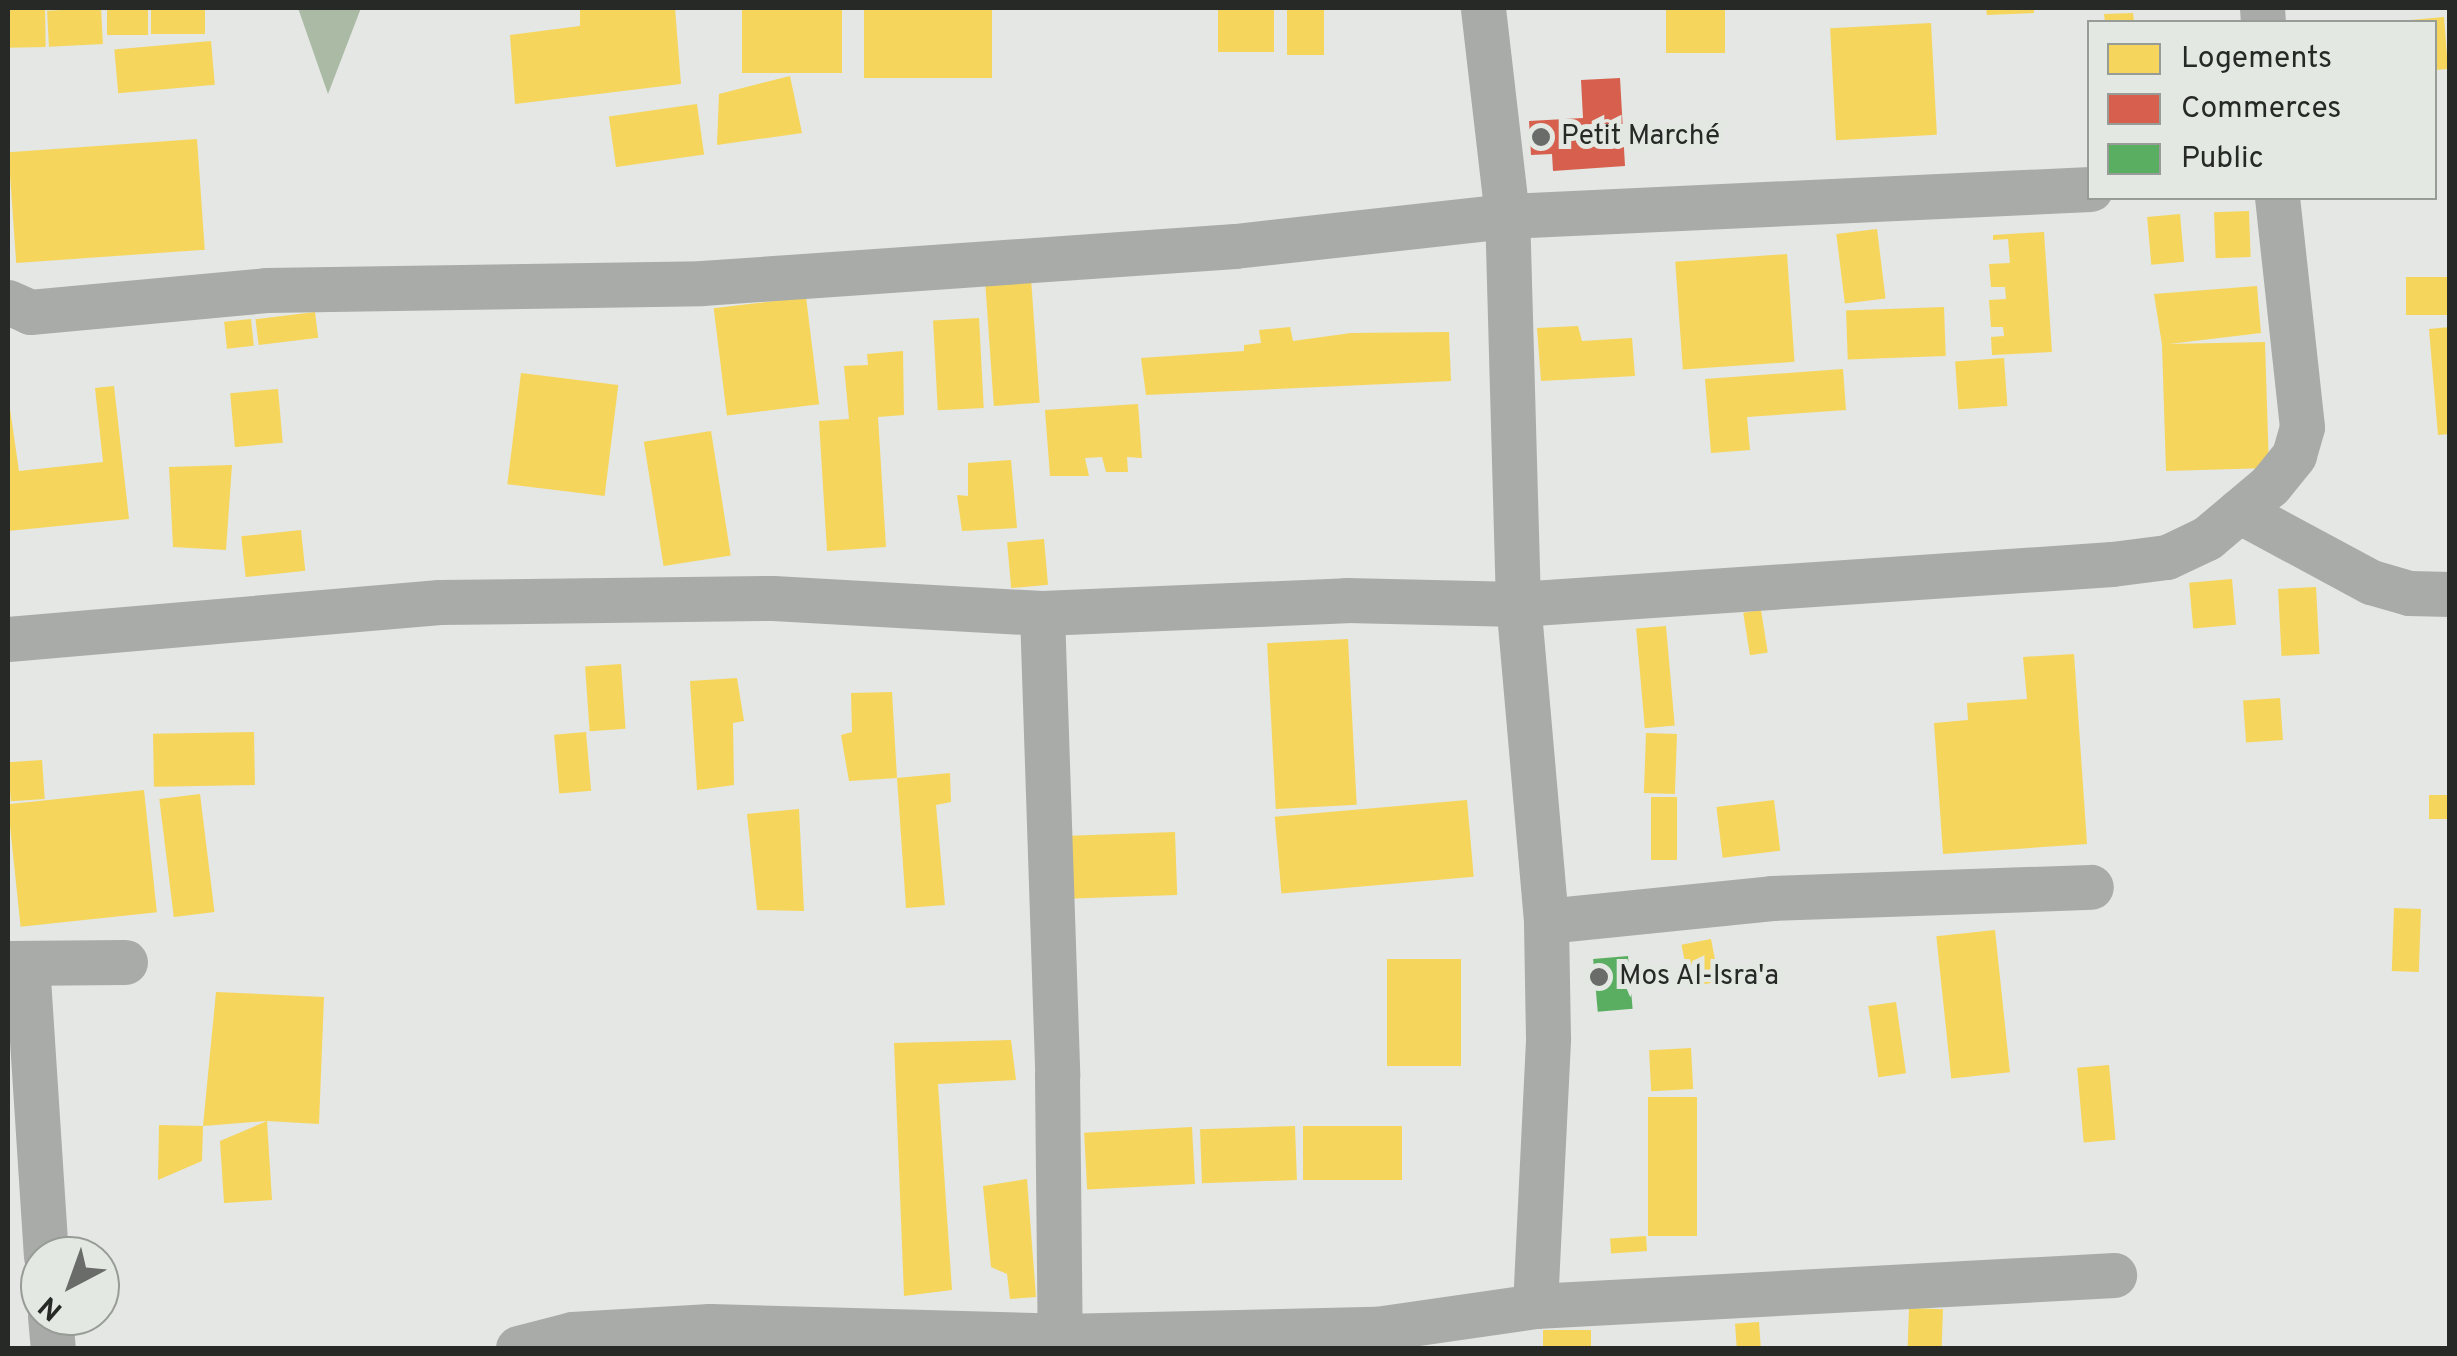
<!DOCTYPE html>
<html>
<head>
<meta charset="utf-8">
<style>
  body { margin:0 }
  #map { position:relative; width:2457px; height:1356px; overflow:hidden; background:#e4e7e3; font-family:Overpass,sans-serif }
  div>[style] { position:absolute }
  .water>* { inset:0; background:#abbaa5 }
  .homes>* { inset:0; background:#f6d55c; transform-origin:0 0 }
  .shops>* { inset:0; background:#d6604d }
  .public>* { inset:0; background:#5aae61; transform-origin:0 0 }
  .minor>* { height:45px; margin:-22.5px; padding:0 22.5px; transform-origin:22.5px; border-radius:22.5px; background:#a9aba9 }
  .dots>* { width:28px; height:28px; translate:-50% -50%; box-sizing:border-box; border:5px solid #e3e8e2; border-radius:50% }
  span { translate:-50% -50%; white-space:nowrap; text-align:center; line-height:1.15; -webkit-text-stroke:10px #e3e8e2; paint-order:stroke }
  .poi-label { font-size:28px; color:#272927 }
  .left { translate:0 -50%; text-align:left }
  .frame { position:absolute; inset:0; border:10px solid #272927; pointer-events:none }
  .legend { position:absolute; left:2087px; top:20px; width:350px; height:180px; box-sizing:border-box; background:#e3e8e2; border:2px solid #989c97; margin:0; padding:12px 18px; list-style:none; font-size:30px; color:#272927 }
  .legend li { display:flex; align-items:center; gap:20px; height:50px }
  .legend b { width:50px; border:2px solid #989c97 }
  .north { position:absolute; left:20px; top:1236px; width:100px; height:100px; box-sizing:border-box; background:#e3e8e2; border:2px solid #989c97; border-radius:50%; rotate:221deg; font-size:28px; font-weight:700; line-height:40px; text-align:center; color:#272927 }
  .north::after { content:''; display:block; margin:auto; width:35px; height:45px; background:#696c69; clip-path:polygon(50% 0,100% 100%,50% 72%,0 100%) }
</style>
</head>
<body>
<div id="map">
  <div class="water">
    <div style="clip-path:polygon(298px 8px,361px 8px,328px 94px)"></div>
  </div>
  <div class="homes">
    <div style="left:45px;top:8px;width:39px;height:37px;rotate:89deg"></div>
    <div style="left:101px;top:8px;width:36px;height:54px;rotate:87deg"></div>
    <div style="left:107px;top:8px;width:41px;height:27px"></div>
    <div style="left:151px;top:8px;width:54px;height:26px"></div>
    <div style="clip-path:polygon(580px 8px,675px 8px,681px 84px,515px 104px,510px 35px,580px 26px)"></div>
    <div style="left:742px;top:8px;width:100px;height:65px"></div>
    <div style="left:864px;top:8px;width:128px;height:70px"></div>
    <div style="left:1218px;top:8px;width:56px;height:44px"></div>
    <div style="left:1287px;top:8px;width:37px;height:47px"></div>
    <div style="left:1666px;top:8px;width:59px;height:45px"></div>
    <div style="clip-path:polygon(1986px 8px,2034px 8px,2034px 13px,1987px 15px)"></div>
    <div style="clip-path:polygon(2133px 13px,2134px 22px,2105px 22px,2104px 14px)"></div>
    <div style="clip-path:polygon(2444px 17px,2448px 69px,2434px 70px,2434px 22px,2410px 20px)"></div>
    <div style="left:1931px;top:23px;width:112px;height:101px;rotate:87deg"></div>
    <div style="left:211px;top:41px;width:44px;height:97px;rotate:85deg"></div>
    <div style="clip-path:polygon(790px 76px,802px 133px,717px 145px,719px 94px)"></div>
    <div style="left:697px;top:104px;width:51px;height:89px;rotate:82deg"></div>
    <div style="left:197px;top:139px;width:111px;height:189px;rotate:86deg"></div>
    <div style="left:2249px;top:211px;width:46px;height:35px;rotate:88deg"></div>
    <div style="left:2180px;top:214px;width:48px;height:33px;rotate:85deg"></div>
    <div style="left:1877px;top:229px;width:70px;height:41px;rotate:83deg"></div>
    <div style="clip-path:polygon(2044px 232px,2052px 352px,1992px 355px,1991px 337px,2004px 336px,2003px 327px,1991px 327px,1989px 300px,2006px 299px,2005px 287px,1991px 287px,1989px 264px,2010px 263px,2008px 239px,1993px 240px,1993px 235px)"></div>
    <div style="left:1787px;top:254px;width:108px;height:112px;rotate:86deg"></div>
    <div style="left:2450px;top:277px;width:38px;height:44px;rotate:90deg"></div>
    <div style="left:1031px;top:278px;width:125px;height:46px;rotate:86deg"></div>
    <div style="clip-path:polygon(2257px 286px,2261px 333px,2169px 344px,2265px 342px,2269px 468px,2166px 471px,2162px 345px,2154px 294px)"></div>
    <div style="left:806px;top:297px;width:108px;height:93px;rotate:83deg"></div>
    <div style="left:1944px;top:307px;width:49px;height:98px;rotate:88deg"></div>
    <div style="left:315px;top:312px;width:26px;height:60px;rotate:83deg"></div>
    <div style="left:979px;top:318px;width:90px;height:46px;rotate:87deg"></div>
    <div style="left:251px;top:319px;width:27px;height:27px;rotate:84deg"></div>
    <div style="clip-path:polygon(1578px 326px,1582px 341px,1632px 338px,1635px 376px,1541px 381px,1537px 328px)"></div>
    <div style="clip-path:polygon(1290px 327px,1293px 341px,1351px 333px,1449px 332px,1451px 381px,1146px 395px,1141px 358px,1244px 351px,1244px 345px,1261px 343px,1259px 330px)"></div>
    <div style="clip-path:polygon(2450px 327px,2450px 434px,2438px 435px,2429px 329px)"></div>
    <div style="clip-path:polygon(903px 351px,904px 415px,878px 417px,886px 547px,827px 551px,819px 421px,849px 419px,844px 366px,868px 365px,867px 354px)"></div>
    <div style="left:2004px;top:358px;width:48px;height:49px;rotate:86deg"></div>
    <div style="clip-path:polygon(1843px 369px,1846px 410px,1747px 417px,1750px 450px,1711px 453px,1705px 379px)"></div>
    <div style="left:521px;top:373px;width:98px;height:112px;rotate:7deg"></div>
    <div style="clip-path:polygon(114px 386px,129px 519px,8px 531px,8px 395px,19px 471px,103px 462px,95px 388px)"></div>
    <div style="left:278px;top:389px;width:54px;height:48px;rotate:85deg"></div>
    <div style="clip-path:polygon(1138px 404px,1142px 458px,1127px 457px,1128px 472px,1106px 472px,1102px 457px,1085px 458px,1089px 476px,1050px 476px,1045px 410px)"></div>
    <div style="left:711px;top:431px;width:126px;height:68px;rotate:81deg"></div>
    <div style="clip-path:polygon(1011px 460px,1017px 528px,962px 531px,957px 495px,968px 496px,968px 463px)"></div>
    <div style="clip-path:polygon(232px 465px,226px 550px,173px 547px,169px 467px)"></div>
    <div style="left:301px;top:530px;width:41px;height:60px;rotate:84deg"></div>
    <div style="left:1044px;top:539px;width:46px;height:37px;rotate:85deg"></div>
    <div style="left:2232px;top:579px;width:46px;height:43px;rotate:85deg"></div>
    <div style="left:2316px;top:587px;width:67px;height:38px;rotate:87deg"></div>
    <div style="left:1761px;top:610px;width:43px;height:18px;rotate:81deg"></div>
    <div style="left:1666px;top:626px;width:100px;height:30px;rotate:85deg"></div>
    <div style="left:1348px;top:639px;width:166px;height:81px;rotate:87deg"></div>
    <div style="clip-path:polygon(2074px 654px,2087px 844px,1943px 854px,1934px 723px,1968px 720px,1967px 703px,2027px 699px,2023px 657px)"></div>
    <div style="left:621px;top:664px;width:65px;height:36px;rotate:86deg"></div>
    <div style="clip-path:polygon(737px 678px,744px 721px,733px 723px,734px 785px,697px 790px,690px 681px)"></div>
    <div style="clip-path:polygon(892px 692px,897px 778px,849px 781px,841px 735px,852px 732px,851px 693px)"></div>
    <div style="left:2280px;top:698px;width:42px;height:37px;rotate:86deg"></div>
    <div style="left:254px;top:732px;width:53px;height:101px;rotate:89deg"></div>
    <div style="left:586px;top:732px;width:59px;height:32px;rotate:85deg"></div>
    <div style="left:1646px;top:733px;width:31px;height:60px;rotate:2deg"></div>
    <div style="left:42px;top:760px;width:39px;height:34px;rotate:86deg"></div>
    <div style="clip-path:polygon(950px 773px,951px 802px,936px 805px,945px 905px,906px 908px,897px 778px)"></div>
    <div style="left:144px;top:790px;width:123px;height:137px;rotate:84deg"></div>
    <div style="left:200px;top:794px;width:119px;height:41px;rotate:83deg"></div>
    <div style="left:2450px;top:795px;width:24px;height:21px;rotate:90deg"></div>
    <div style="left:1651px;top:797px;width:26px;height:63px"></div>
    <div style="left:1467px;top:800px;width:77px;height:193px;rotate:85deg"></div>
    <div style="left:1774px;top:800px;width:51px;height:58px;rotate:83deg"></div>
    <div style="clip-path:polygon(799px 809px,804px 911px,757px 910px,747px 814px)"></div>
    <div style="left:1175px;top:832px;width:63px;height:104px;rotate:88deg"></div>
    <div style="left:2394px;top:908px;width:27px;height:63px;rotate:2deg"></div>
    <div style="left:1995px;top:930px;width:143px;height:59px;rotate:84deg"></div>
    <div style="left:1711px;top:939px;width:43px;height:30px;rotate:79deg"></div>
    <div style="left:1387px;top:959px;width:74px;height:107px"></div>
    <div style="clip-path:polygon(216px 992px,324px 997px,319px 1124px,267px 1121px,203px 1126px,202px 1161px,158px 1180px,159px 1125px,203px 1126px)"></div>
    <div style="left:1896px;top:1002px;width:72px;height:28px;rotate:82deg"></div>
    <div style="clip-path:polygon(1011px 1040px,1016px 1080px,938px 1084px,952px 1290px,904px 1296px,894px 1043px)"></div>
    <div style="left:1691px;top:1048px;width:41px;height:42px;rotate:87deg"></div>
    <div style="left:2109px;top:1065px;width:75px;height:32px;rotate:85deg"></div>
    <div style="left:1648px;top:1097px;width:49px;height:139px"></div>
    <div style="clip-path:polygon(267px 1121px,272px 1200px,224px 1203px,220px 1141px)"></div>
    <div style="left:1295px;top:1126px;width:54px;height:95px;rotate:88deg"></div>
    <div style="left:1303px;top:1126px;width:99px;height:54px"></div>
    <div style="left:1192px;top:1127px;width:57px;height:108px;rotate:87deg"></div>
    <div style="clip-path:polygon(1027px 1179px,1036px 1297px,1010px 1299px,1007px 1274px,991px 1267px,983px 1186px)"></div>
    <div style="left:1646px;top:1236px;width:15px;height:36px;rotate:86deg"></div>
    <div style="left:1909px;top:1308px;width:34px;height:40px;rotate:2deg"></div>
    <div style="left:1759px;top:1322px;width:26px;height:24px;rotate:86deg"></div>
    <div style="left:1543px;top:1330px;width:48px;height:18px"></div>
  </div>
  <div class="shops">
    <div style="clip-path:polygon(1620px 78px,1625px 166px,1553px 171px,1552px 154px,1531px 155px,1529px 121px,1583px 118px,1581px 80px)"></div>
  </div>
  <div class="public">
    <div style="left:1628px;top:956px;width:53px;height:35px;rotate:85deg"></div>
  </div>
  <div class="minor">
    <div style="left:2262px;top:8px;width:14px;rotate:86deg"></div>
    <div style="left:8px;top:302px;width:24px;rotate:24deg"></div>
    <div style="left:30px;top:312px;width:237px;rotate:-5.3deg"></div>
    <div style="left:266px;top:290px;width:436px;rotate:-0.9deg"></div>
    <div style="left:702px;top:283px;width:534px;rotate:-3.97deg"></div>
    <div style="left:1235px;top:246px;width:274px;rotate:-6.3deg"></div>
    <div style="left:1507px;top:216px;width:584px;rotate:-2.65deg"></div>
    <div style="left:2239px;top:511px;width:150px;rotate:28.3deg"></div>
    <div style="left:2371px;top:582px;width:40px;rotate:16deg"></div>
    <div style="left:2409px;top:593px;width:41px;rotate:1.4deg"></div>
    <div style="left:1042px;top:613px;width:463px;rotate:88.1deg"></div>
    <div style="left:1057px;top:1076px;width:272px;rotate:89.4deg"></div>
    <div style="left:8px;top:639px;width:433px;rotate:-4.9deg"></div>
    <div style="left:439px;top:602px;width:334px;rotate:-0.7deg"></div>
    <div style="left:773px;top:598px;width:269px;rotate:3.2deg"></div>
    <div style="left:1042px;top:613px;width:304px;rotate:-2.4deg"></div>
    <div style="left:1346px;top:600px;width:172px;rotate:1.3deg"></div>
    <div style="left:1518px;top:604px;width:388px;rotate:-91.6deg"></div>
    <div style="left:1507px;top:216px;width:209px;rotate:-96.6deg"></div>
    <div style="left:1546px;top:921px;width:318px;rotate:-95deg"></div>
    <div style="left:1518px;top:604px;width:595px;rotate:-3.85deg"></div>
    <div style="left:2112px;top:564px;width:55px;rotate:-7.3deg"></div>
    <div style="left:2167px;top:557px;width:44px;rotate:-25.4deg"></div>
    <div style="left:2207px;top:538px;width:82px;rotate:-40.1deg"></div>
    <div style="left:2270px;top:485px;width:38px;rotate:-51deg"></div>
    <div style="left:2294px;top:455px;width:29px;rotate:-74deg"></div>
    <div style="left:2302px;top:427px;width:230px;rotate:-96.2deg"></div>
    <div style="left:8px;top:963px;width:117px;rotate:-0.5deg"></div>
    <div style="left:27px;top:963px;width:294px;rotate:86.3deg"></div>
    <div style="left:1535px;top:1306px;width:268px;rotate:-87.2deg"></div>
    <div style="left:1548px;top:1038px;width:117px;rotate:-91deg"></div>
    <div style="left:1546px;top:921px;width:227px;rotate:-5.8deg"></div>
    <div style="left:1772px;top:898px;width:319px;rotate:-2deg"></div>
    <div style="left:50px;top:1316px;width:32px;rotate:85deg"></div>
    <div style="left:518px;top:1348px;width:56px;rotate:-14.5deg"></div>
    <div style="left:572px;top:1334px;width:138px;rotate:-3.3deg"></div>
    <div style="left:710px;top:1326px;width:350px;rotate:1.6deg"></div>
    <div style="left:1060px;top:1336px;width:316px;rotate:-1.3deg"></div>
    <div style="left:1380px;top:1348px;width:19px;rotate:-102deg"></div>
    <div style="left:1376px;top:1329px;width:161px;rotate:-8.2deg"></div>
    <div style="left:1535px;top:1306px;width:580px;rotate:-3.06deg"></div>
  </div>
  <div class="dots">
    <div style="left:1541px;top:137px;background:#696c69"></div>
    <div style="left:1599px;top:977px;background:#696c69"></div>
  </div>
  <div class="poi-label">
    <span class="left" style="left:1561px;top:137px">Petit Marché</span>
    <span class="left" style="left:1619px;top:977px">Mos Al-Isra'a</span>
  </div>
  <div class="frame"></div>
  <ul class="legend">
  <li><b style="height:28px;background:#f6d55c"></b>Logements</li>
  <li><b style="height:28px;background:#d6604d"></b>Commerces</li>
  <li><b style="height:28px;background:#5aae61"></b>Public</li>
  </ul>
  <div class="north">N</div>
</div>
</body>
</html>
